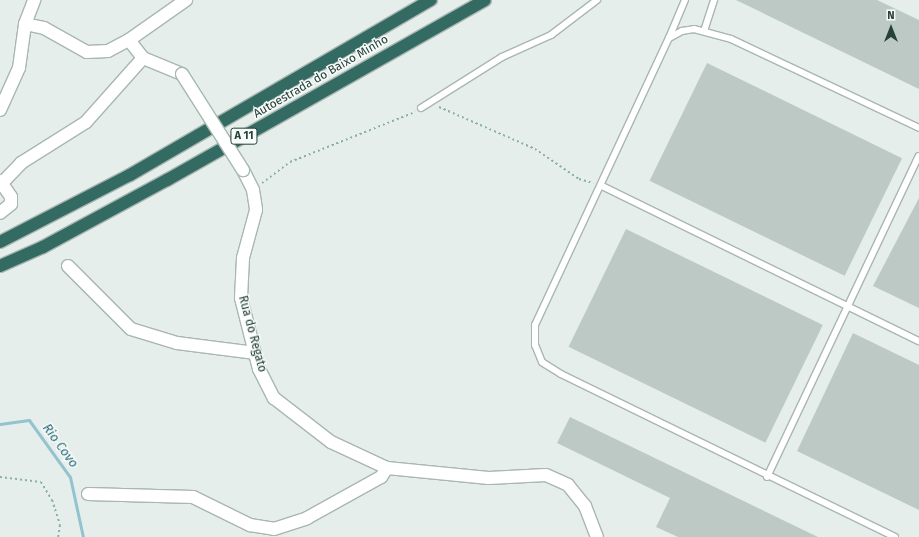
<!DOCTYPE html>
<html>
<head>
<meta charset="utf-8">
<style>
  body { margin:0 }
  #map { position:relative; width:919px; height:537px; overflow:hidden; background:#e6eeeb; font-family:"Fira Sans",sans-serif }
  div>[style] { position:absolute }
  .stream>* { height:3px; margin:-1.5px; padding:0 1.5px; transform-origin:1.5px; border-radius:1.5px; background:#93c3cf }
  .building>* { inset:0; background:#bcc9c4; transform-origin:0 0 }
  .path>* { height:2px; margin-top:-1px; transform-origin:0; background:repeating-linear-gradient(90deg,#89b0a5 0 2px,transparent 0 5px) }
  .roads { filter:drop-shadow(1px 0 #a9b6b2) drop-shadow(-1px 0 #a9b6b2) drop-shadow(0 1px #a9b6b2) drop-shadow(0 -1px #a9b6b2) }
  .lane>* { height:6px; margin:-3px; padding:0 3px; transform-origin:3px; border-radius:3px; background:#fff }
  .street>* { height:12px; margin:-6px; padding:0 6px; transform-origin:6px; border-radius:6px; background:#fff }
  .secondary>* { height:12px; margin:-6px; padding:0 6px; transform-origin:6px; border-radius:6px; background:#fff }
  .highway>* { height:12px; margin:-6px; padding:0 6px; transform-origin:6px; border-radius:6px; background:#336a62 }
  .bridges { filter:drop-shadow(1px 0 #a5b9b3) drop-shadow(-1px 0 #a5b9b3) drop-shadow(0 1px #a5b9b3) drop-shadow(0 -1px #a5b9b3) }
  .secondary-bridge>* { height:12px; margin:-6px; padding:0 6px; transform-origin:6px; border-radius:6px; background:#fff }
  span { translate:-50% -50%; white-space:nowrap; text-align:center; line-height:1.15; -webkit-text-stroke:3px #f7fbf9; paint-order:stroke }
  .shield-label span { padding:1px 3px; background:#f7fbf9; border:1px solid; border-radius:3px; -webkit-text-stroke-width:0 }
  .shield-label { font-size:11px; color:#26403a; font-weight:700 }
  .street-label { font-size:12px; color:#26403a }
  .water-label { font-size:13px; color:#236679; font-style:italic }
  .north { position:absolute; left:871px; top:8px; width:40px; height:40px; -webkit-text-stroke:3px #f7fbf9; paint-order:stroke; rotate:0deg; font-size:11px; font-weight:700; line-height:16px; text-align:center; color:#26403a }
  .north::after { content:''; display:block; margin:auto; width:14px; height:18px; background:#26403a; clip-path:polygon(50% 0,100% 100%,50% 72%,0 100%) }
</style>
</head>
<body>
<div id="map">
  <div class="stream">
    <div style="left:0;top:424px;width:29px;rotate:-8deg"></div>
    <div style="left:29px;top:420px;width:70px;rotate:54.3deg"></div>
    <div style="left:70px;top:477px;width:61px;rotate:77.8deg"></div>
  </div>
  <div class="building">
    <div style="clip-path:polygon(736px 0,877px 0,919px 20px,919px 89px)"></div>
    <div style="left:707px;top:63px;width:217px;height:131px;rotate:26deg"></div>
    <div style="clip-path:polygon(919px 198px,919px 308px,873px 286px)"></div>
    <div style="left:626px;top:229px;width:219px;height:131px;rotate:26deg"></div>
    <div style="clip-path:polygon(853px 333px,919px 365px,919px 510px,797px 451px)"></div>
    <div style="clip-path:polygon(570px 417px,818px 537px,678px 537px,656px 527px,670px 498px,557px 443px)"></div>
  </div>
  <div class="path">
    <div style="left:439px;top:107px;width:105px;rotate:23.6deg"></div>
    <div style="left:535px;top:149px;width:53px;rotate:34.3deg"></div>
    <div style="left:579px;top:179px;width:15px;rotate:16deg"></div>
    <div style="left:262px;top:183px;width:35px;rotate:-37deg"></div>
    <div style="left:290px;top:162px;width:135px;rotate:-21.8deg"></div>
    <div style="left:0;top:477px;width:41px;rotate:7deg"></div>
    <div style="left:41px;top:482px;width:21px;rotate:59deg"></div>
    <div style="left:52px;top:500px;width:26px;rotate:72deg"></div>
    <div style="left:60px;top:525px;width:12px;rotate:99deg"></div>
  </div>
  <div class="roads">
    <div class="lane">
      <div style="left:704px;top:31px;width:33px;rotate:-72deg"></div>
      <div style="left:669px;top:38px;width:41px;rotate:-67.2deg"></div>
      <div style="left:421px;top:108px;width:96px;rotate:-32.2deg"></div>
      <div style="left:502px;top:57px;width:54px;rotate:-24.2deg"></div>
      <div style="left:551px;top:35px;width:58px;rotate:-37.3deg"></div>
      <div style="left:602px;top:186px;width:353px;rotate:26.1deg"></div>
      <div style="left:767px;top:477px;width:355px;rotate:-64.7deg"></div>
      <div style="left:895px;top:537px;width:372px;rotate:-154deg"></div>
      <div style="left:561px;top:374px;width:22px;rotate:-148deg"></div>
      <div style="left:542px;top:362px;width:18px;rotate:-112deg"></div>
      <div style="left:535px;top:345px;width:20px;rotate:-90deg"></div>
      <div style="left:535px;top:325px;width:317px;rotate:-65deg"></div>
      <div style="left:669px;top:38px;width:15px;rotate:-28deg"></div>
      <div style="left:682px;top:31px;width:12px;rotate:-9deg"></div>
      <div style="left:694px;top:29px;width:38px;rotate:15deg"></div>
      <div style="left:731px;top:39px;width:208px;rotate:25.3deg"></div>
    </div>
    <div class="street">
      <div style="left:25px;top:24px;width:26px;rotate:-69deg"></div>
      <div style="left:129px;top:40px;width:70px;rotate:-35.1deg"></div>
      <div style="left:0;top:181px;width:19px;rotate:55deg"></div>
      <div style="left:11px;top:197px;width:7px;rotate:90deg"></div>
      <div style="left:11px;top:204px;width:14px;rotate:141deg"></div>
      <div style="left:2px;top:183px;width:28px;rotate:-46deg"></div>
      <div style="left:21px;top:163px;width:77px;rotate:-32.2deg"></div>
      <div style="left:86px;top:122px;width:86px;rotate:-48.3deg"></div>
      <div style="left:68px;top:266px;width:89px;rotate:45deg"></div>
      <div style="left:131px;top:329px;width:48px;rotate:16.9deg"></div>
      <div style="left:177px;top:343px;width:79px;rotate:7.3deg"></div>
      <div style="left:88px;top:494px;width:105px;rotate:1.6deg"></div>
      <div style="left:193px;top:497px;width:64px;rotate:26.2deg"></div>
      <div style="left:250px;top:525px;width:24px;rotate:9deg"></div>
      <div style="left:274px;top:529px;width:35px;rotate:-18deg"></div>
      <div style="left:307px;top:518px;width:85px;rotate:-29deg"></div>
      <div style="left:381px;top:477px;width:11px;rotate:-56deg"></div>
    </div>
    <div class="secondary">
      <div style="left:0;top:110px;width:46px;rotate:-65.7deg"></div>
      <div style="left:19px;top:68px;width:44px;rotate:-82.2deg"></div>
      <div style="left:25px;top:24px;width:19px;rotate:12deg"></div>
      <div style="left:44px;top:28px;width:49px;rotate:29.2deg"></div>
      <div style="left:87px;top:52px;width:21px;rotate:-3deg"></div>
      <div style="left:108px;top:51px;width:24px;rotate:-28deg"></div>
      <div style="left:129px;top:40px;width:23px;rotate:52deg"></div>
      <div style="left:143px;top:58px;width:42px;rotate:22.3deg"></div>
      <div style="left:243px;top:170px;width:22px;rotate:63deg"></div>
      <div style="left:253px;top:190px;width:20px;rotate:81deg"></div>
      <div style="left:256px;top:210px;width:50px;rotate:105.2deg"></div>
      <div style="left:243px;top:258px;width:40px;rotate:92.9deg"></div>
      <div style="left:241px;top:298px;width:73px;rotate:75.8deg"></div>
      <div style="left:259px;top:369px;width:33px;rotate:63deg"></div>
      <div style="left:274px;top:398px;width:72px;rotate:37.7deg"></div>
      <div style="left:331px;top:442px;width:62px;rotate:24.9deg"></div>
      <div style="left:387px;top:468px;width:102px;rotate:5.6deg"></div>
      <div style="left:489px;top:478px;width:57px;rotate:-3deg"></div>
      <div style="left:546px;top:475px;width:24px;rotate:24deg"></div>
      <div style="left:568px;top:485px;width:27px;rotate:51deg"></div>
      <div style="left:585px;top:506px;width:33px;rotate:69deg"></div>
    </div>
    <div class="highway">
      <div style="left:0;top:242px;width:146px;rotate:-27.3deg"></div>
      <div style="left:130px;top:175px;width:348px;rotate:-30.2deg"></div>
      <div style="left:0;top:266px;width:47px;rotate:-23.8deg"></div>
      <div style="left:43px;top:247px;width:141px;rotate:-28.4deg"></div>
      <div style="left:167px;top:180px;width:365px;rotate:-29.5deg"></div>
    </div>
  </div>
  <div class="bridges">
    <div class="secondary-bridge">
      <div style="left:182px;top:74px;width:114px;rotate:57.6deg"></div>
    </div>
  </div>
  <div class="shield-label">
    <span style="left:244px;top:136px">A 11</span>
  </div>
  <div class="street-label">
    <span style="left:321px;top:77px;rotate:-30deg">Autoestrada do Baixo Minho</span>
    <span style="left:252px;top:334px;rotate:75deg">Rua do Regato</span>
  </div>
  <div class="water-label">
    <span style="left:60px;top:446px;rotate:54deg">Rio Covo</span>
  </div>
  <div class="north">N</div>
</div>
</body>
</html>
